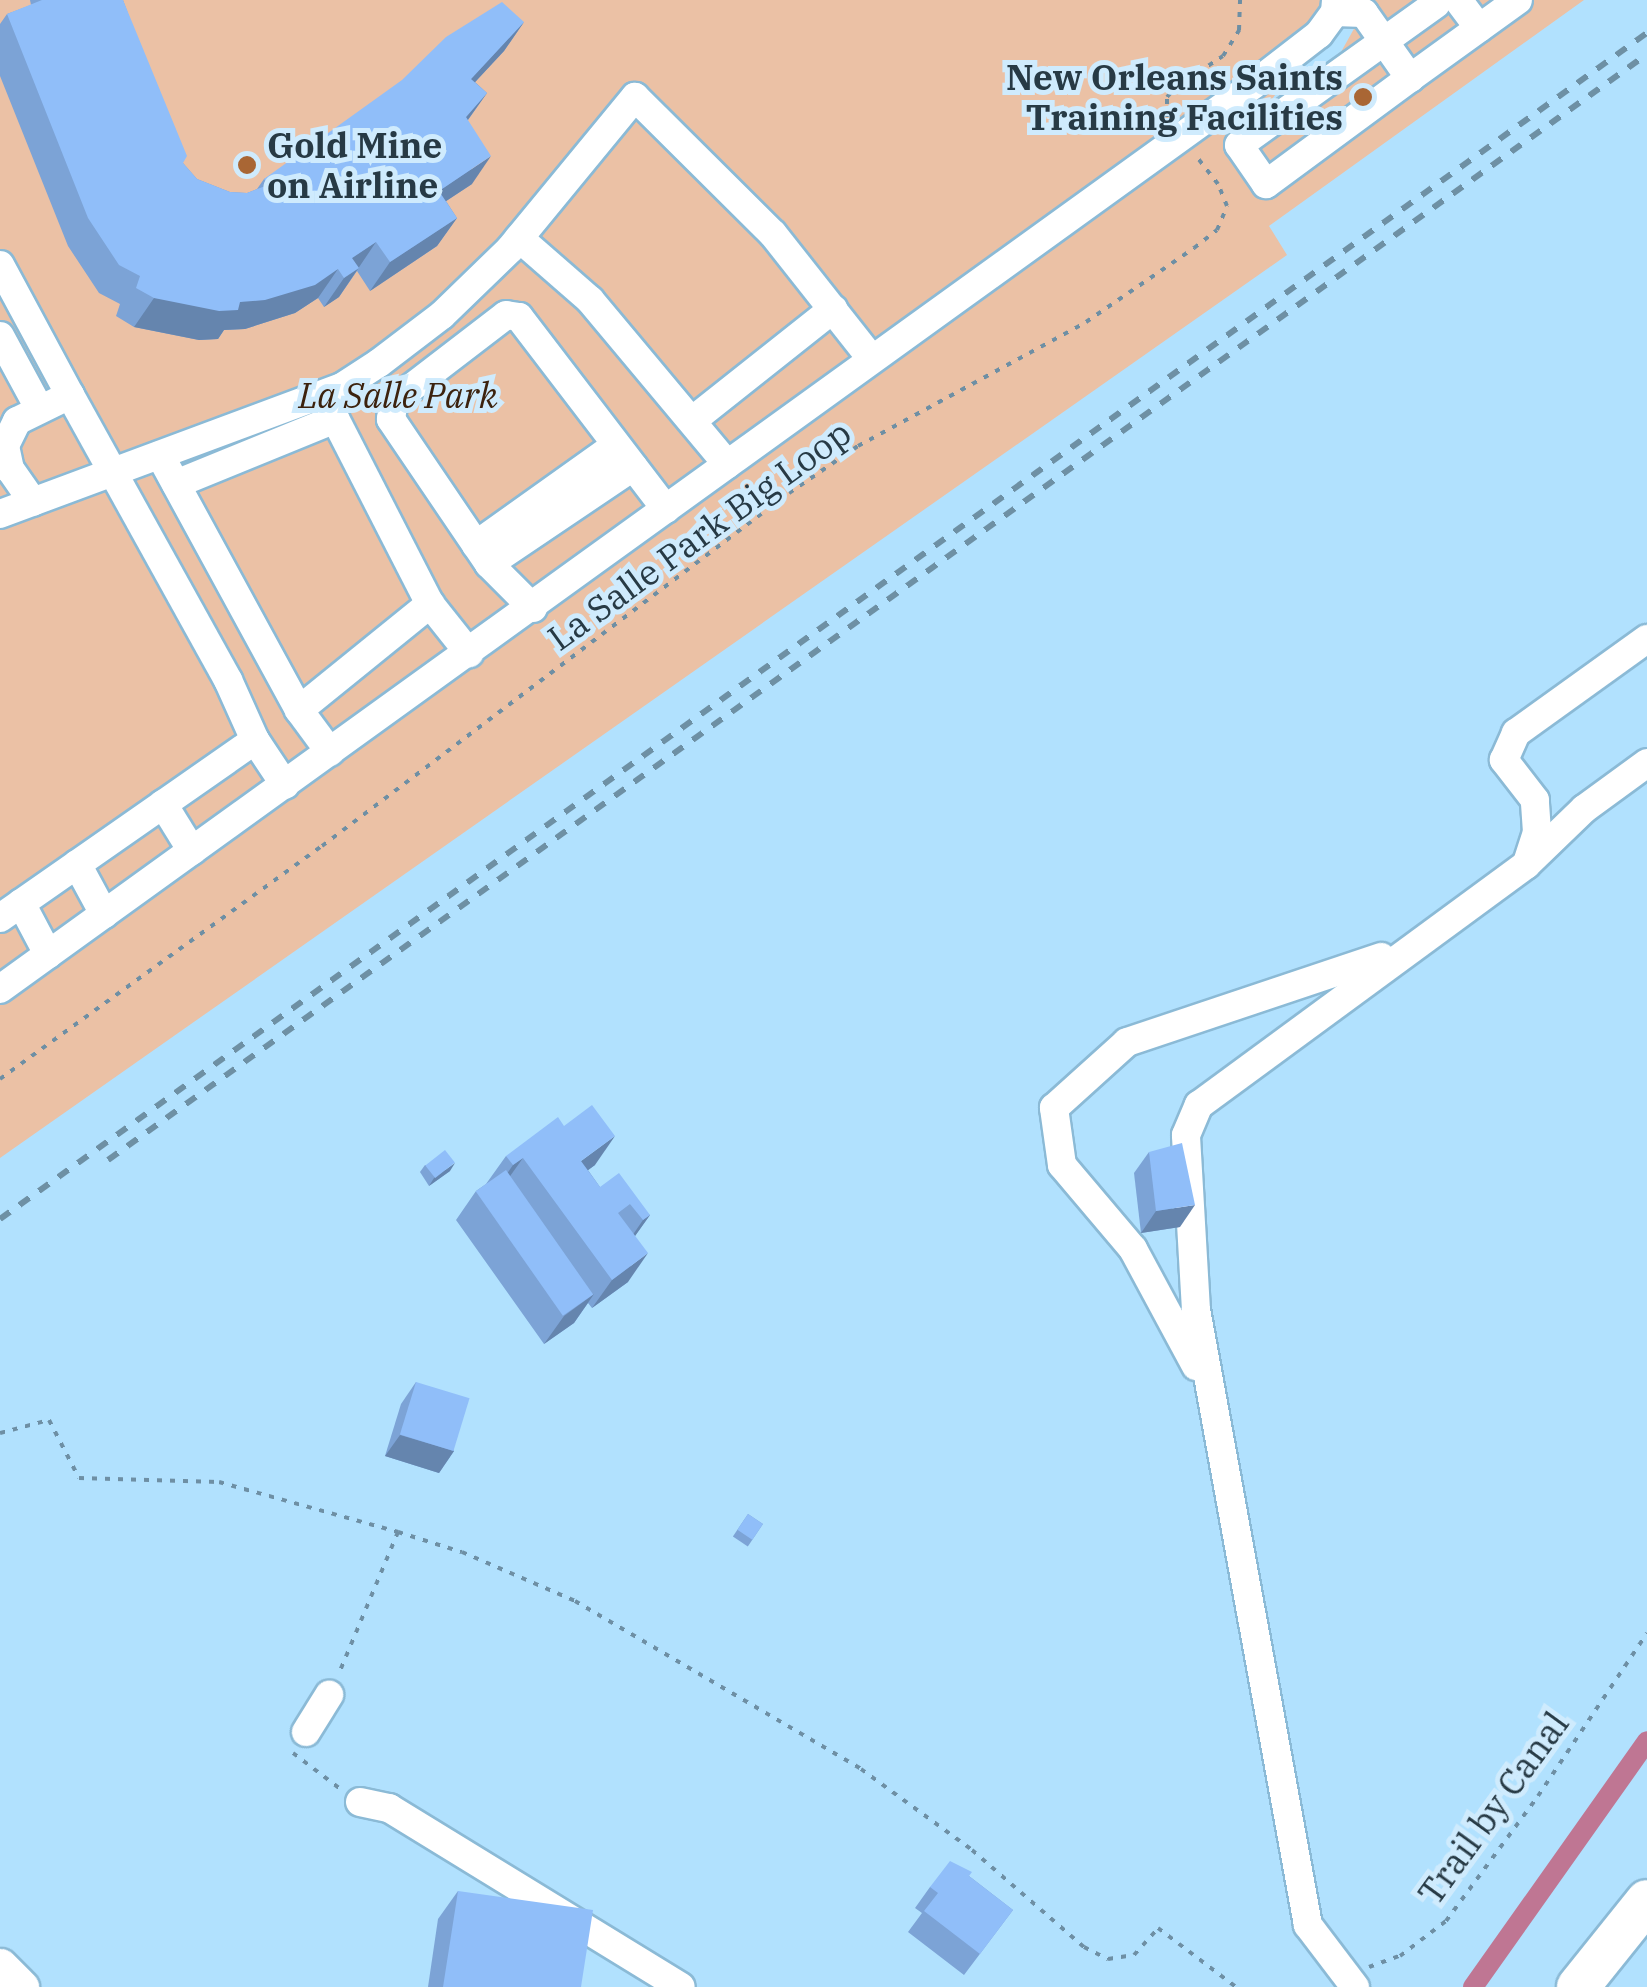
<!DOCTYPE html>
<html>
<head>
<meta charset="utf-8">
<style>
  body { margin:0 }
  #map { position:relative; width:1647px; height:1987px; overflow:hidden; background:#b1e1fe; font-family:"IBM Plex Serif",serif }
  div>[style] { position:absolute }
  .green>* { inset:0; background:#ebc1a5 }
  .canal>* { height:20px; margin:-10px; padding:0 10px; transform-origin:10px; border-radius:10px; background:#bf7693 }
  .path>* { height:4px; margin-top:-2px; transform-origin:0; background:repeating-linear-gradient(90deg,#6e8fa4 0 5px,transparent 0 13px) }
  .roads { filter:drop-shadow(2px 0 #8bbad6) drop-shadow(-2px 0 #8bbad6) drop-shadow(0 2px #8bbad6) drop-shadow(0 -2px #8bbad6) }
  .minor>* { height:28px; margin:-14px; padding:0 14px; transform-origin:14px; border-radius:14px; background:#fff }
  .major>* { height:35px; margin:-17.5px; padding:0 17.5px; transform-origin:17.5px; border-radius:17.5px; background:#fff }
  .highway>* { height:42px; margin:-21px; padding:0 21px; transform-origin:21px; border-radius:21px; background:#fff }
  .rail>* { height:6px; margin-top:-3px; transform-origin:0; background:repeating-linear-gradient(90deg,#6e90a4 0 12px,transparent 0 24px) }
  .wall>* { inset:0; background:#7ca3d6; transform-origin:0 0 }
  .shaded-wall>* { inset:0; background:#6585ae }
  .building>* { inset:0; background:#90bef9; transform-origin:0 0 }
  .dots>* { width:28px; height:28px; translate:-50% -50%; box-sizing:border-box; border:5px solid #cfebfd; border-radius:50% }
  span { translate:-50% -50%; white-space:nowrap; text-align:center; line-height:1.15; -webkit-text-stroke:10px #cfebfd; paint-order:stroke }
  .poi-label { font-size:35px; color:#273a45; font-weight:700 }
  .right { translate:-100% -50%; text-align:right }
  .left { translate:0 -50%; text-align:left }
  .park-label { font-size:35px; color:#3c220e; font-style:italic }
  .street-label { font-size:35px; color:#273a45 }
</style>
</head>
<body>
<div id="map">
  <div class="green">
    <div style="clip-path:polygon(0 0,1328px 0,1335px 12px,1270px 102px,1341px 52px,1360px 18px,1361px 0,1584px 0,1269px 226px,1287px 255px,0 1158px)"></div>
  </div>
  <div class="canal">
    <div style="left:1473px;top:1987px;width:301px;rotate:-54.7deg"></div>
  </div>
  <div class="path">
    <div style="left:1167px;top:117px;width:20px;rotate:-90deg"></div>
    <div style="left:1167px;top:97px;width:13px;rotate:-48deg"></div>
    <div style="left:1176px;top:87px;width:56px;rotate:-33.4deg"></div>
    <div style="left:1223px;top:56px;width:31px;rotate:-58deg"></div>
    <div style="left:1239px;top:30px;width:30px;rotate:-88deg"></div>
    <div style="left:0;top:1079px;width:397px;rotate:-35.9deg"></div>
    <div style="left:322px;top:846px;width:585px;rotate:-37.09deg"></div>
    <div style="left:789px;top:493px;width:83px;rotate:-34.3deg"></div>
    <div style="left:858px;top:446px;width:260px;rotate:-28.5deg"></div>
    <div style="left:1086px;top:322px;width:131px;rotate:-34.4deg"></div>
    <div style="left:1194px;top:248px;width:29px;rotate:-38deg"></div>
    <div style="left:1217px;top:230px;width:26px;rotate:-67deg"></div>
    <div style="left:1227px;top:206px;width:24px;rotate:-112deg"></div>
    <div style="left:1218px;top:184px;width:34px;rotate:-128deg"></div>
    <div style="left:0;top:1433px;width:51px;rotate:-14.9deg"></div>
    <div style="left:49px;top:1420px;width:65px;rotate:62.7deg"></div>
    <div style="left:79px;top:1478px;width:140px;rotate:1.6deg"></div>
    <div style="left:219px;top:1482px;width:186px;rotate:15.6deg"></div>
    <div style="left:398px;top:1532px;width:153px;rotate:112.7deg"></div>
    <div style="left:398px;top:1532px;width:67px;rotate:17.4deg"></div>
    <div style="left:462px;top:1552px;width:123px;rotate:23.4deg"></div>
    <div style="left:575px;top:1601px;width:332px;rotate:30.4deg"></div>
    <div style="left:861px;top:1769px;width:137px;rotate:36.1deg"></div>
    <div style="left:972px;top:1850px;width:148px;rotate:40.9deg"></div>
    <div style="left:1084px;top:1947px;width:27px;rotate:27deg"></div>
    <div style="left:1108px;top:1959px;width:26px;rotate:-9deg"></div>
    <div style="left:1134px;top:1955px;width:36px;rotate:-48deg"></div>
    <div style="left:1158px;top:1928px;width:98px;rotate:37.1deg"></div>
    <div style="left:293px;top:1753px;width:63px;rotate:37.2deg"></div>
    <div style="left:1369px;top:1967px;width:33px;rotate:-20deg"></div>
    <div style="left:1400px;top:1956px;width:58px;rotate:-37.3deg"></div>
    <div style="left:1446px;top:1921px;width:155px;rotate:-53.6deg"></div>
    <div style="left:1538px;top:1796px;width:196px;rotate:-56.2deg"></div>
  </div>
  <div class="roads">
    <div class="minor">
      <div style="left:1458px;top:0;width:35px;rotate:53deg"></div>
      <div style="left:1335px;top:12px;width:29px;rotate:2deg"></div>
      <div style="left:1364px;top:13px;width:80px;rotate:54.7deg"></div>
      <div style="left:1410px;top:78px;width:133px;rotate:-35.8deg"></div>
      <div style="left:1410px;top:78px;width:179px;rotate:143.6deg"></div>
      <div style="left:1266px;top:184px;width:47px;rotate:-124.7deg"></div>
      <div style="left:1239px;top:145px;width:242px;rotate:-35.6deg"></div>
      <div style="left:519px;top:238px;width:94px;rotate:41.1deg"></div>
      <div style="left:590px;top:300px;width:214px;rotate:50.1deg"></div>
      <div style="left:0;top:265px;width:148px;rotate:61.7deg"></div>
      <div style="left:70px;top:395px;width:59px;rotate:153.9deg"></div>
      <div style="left:17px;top:421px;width:28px;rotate:116deg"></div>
      <div style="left:5px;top:446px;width:24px;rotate:78deg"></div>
      <div style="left:10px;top:469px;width:40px;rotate:55.1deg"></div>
      <div style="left:0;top:336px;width:82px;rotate:61.6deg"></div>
      <div style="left:70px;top:395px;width:326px;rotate:61deg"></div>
      <div style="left:228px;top:680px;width:66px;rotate:65.8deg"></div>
      <div style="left:255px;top:740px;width:54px;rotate:56.3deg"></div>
      <div style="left:323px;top:395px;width:235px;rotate:62.9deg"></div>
      <div style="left:430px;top:604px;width:63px;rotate:51.5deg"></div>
      <div style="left:693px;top:420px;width:179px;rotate:-38.4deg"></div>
      <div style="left:160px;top:455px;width:290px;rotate:61.4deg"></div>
      <div style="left:299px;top:710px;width:52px;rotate:53.6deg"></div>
      <div style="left:176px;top:484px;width:172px;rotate:-22.2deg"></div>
      <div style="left:0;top:514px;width:365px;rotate:-20.4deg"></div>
      <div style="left:342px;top:387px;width:44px;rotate:-33deg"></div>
      <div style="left:379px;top:363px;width:79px;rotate:-37.3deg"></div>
      <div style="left:442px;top:315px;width:95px;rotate:-44.1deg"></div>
      <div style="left:510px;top:249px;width:197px;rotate:-50.6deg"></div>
      <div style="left:635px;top:97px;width:194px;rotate:44.8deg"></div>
      <div style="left:773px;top:234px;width:158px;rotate:51.7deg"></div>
      <div style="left:476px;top:545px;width:171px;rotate:-35.5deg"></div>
      <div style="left:489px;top:564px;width:174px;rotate:-34deg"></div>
      <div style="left:533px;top:608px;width:62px;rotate:-135deg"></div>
      <div style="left:489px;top:564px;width:175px;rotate:-124.1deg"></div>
      <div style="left:391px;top:419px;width:18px;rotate:-81deg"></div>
      <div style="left:394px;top:401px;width:141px;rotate:-37.5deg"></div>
      <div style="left:506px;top:315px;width:13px;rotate:9deg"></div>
      <div style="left:519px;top:317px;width:242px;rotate:52.6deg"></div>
      <div style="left:299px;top:710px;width:169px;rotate:-39deg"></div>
      <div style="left:163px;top:804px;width:55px;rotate:58.3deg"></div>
      <div style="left:1527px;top:863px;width:33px;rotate:-72deg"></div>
      <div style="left:1537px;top:832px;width:32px;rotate:-94deg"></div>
      <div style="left:1535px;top:800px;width:51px;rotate:-127.8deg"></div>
      <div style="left:1504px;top:760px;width:30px;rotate:-66deg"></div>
      <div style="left:1516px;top:733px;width:161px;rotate:-35.7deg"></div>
      <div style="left:77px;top:864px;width:57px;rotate:61.6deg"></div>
      <div style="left:21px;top:903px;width:58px;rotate:62.1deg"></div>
      <div style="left:0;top:918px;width:311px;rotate:-34.9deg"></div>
      <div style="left:0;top:989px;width:1545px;rotate:-35.81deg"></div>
      <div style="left:1253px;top:85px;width:83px;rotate:-37.7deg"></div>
      <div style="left:1319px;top:34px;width:27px;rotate:-54deg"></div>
      <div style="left:1335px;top:12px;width:12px;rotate:-85deg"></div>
      <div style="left:1196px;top:1366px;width:133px;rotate:-118.3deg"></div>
      <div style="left:1133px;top:1249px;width:110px;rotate:-130.2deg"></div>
      <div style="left:1062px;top:1165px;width:58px;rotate:-98deg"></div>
      <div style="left:1054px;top:1108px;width:98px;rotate:-42.1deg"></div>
      <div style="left:1127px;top:1042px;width:268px;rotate:-18.5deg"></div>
      <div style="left:306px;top:1732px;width:44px;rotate:-58.1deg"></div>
      <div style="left:360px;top:1802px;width:30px;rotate:12deg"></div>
      <div style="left:389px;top:1808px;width:342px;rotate:31.5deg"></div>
      <div style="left:1355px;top:1987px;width:78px;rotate:-127.2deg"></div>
      <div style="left:1308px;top:1925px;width:625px;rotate:-100.32deg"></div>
      <div style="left:1196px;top:1310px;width:175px;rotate:-93.3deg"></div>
      <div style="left:1186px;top:1135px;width:33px;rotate:-67deg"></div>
      <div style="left:1199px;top:1105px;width:406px;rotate:-36.3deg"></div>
      <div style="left:1526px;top:865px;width:81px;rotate:-44deg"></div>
      <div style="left:1584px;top:809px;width:78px;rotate:-36.1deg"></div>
    </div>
    <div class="major">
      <div style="left:0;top:1966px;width:30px;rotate:45deg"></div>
    </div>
    <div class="highway">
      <div style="left:1578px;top:1987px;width:110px;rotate:-51.3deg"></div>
    </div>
  </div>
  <div class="rail">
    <div style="left:108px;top:1160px;width:1895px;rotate:-35.7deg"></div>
    <div style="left:0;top:1219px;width:2030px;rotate:-35.76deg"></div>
  </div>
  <div class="wall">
    <div style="clip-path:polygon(30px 0,123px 0,183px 163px,197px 179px,230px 192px,247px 193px,257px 189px,264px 179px,524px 22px,504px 51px,475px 82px,487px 93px,468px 120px,472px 184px,446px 201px,457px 218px,437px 246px,370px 291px,357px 271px,339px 297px,324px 307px,318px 298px,295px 313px,245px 329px,224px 330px,218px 339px,199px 340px,134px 327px,116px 316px,120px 304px,99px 293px,68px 246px,0 76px,0 24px,7px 14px,31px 5px)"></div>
    <div style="clip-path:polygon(1149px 1152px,1180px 1227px,1141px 1233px,1134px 1173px)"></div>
    <div style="clip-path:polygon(506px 1156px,595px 1165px,588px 1170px,600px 1187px,650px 1215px,635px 1236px,628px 1282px,592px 1308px,588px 1303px,574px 1323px,544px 1344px,456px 1220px,476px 1191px,486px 1184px)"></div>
    <div style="clip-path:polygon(425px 1165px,450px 1171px,429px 1186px,420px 1172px)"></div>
    <div style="clip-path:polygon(416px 1382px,454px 1451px,439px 1473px,385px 1456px,401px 1404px)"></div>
    <div style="left:748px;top:1514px;width:18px;height:27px;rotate:34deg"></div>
    <div style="clip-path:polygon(969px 1876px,1013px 1910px,964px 1975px,908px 1932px,922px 1913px,915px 1908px,930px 1887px)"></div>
    <div style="clip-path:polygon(458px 1891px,581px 1987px,428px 1987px,438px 1919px)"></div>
  </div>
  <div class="shaded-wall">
    <div style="clip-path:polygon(524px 22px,504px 51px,451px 108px,471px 79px)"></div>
    <div style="clip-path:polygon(487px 93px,467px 121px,466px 117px)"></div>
    <div style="clip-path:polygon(491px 156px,472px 184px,419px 219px,439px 191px)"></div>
    <div style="clip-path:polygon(457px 218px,437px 246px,370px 291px,390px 262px)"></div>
    <div style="clip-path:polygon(376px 242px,339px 297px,324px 307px,344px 278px,352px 258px)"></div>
    <div style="clip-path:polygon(338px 269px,318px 298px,295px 313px,245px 329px,224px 330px,218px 339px,199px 340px,134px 327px,154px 298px,240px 302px)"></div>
    <div style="clip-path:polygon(615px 1136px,595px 1165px,561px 1190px,581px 1161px)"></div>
    <div style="clip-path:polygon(523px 1158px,503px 1186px,493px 1194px,513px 1165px)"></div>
    <div style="clip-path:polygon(455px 1163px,450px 1171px,429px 1186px,434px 1178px)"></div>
    <div style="clip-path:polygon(1195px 1205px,1180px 1227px,1141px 1233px,1156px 1211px)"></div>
    <div style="clip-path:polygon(650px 1215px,630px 1243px,623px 1249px,643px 1220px)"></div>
    <div style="clip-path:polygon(648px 1253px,628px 1282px,592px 1308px,612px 1280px)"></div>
    <div style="clip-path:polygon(594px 1294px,574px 1323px,544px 1344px,564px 1316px)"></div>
    <div style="clip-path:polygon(400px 1435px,454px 1451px,439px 1473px,385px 1456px)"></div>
  </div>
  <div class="building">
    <div style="clip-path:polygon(42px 0,123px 0,187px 156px,183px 163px,197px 179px,230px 192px,247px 193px,268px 185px,264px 179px,402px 80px,446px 37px,502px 2px,524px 22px,471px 79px,487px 93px,466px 117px,491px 156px,439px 191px,457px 218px,390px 262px,376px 242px,352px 258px,359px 268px,344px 278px,338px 269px,315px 285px,265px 300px,240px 302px,238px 310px,219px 311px,154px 298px,136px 288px,140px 276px,119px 265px,88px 218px,7px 14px)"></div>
    <div style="clip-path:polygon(592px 1105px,615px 1136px,581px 1161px,600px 1187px,619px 1173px,650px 1215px,643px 1220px,630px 1204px,618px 1213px,648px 1253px,612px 1280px,523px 1158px,513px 1165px,506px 1156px,558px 1117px,564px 1126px)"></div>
    <div style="clip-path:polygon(1182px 1143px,1195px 1205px,1156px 1211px,1149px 1152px)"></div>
    <div style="left:445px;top:1150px;width:16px;height:25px;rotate:52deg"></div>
    <div style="left:506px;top:1170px;width:152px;height:37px;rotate:55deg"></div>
    <div style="left:416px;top:1382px;width:56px;height:55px;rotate:17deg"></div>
    <div style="left:748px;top:1514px;width:18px;height:19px;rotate:34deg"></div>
    <div style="clip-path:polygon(950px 1861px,972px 1872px,969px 1876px,1013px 1910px,980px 1954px,924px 1911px,938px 1893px,930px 1887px)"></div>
    <div style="clip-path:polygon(458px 1891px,593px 1910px,581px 1987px,443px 1987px)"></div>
  </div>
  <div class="dots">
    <div style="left:1363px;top:97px;background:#a96634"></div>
    <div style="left:247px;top:165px;background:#a96634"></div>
  </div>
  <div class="poi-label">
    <span class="right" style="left:1343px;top:97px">New Orleans Saints<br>Training Facilities</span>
    <span class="left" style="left:267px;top:165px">Gold Mine<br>on Airline</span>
  </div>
  <div class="park-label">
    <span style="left:398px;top:395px">La Salle Park</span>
  </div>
  <div class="street-label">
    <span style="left:699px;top:535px;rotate:-36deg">La Salle Park Big Loop</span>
    <span style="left:1493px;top:1808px;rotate:-54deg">Trail by Canal</span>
  </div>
</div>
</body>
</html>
